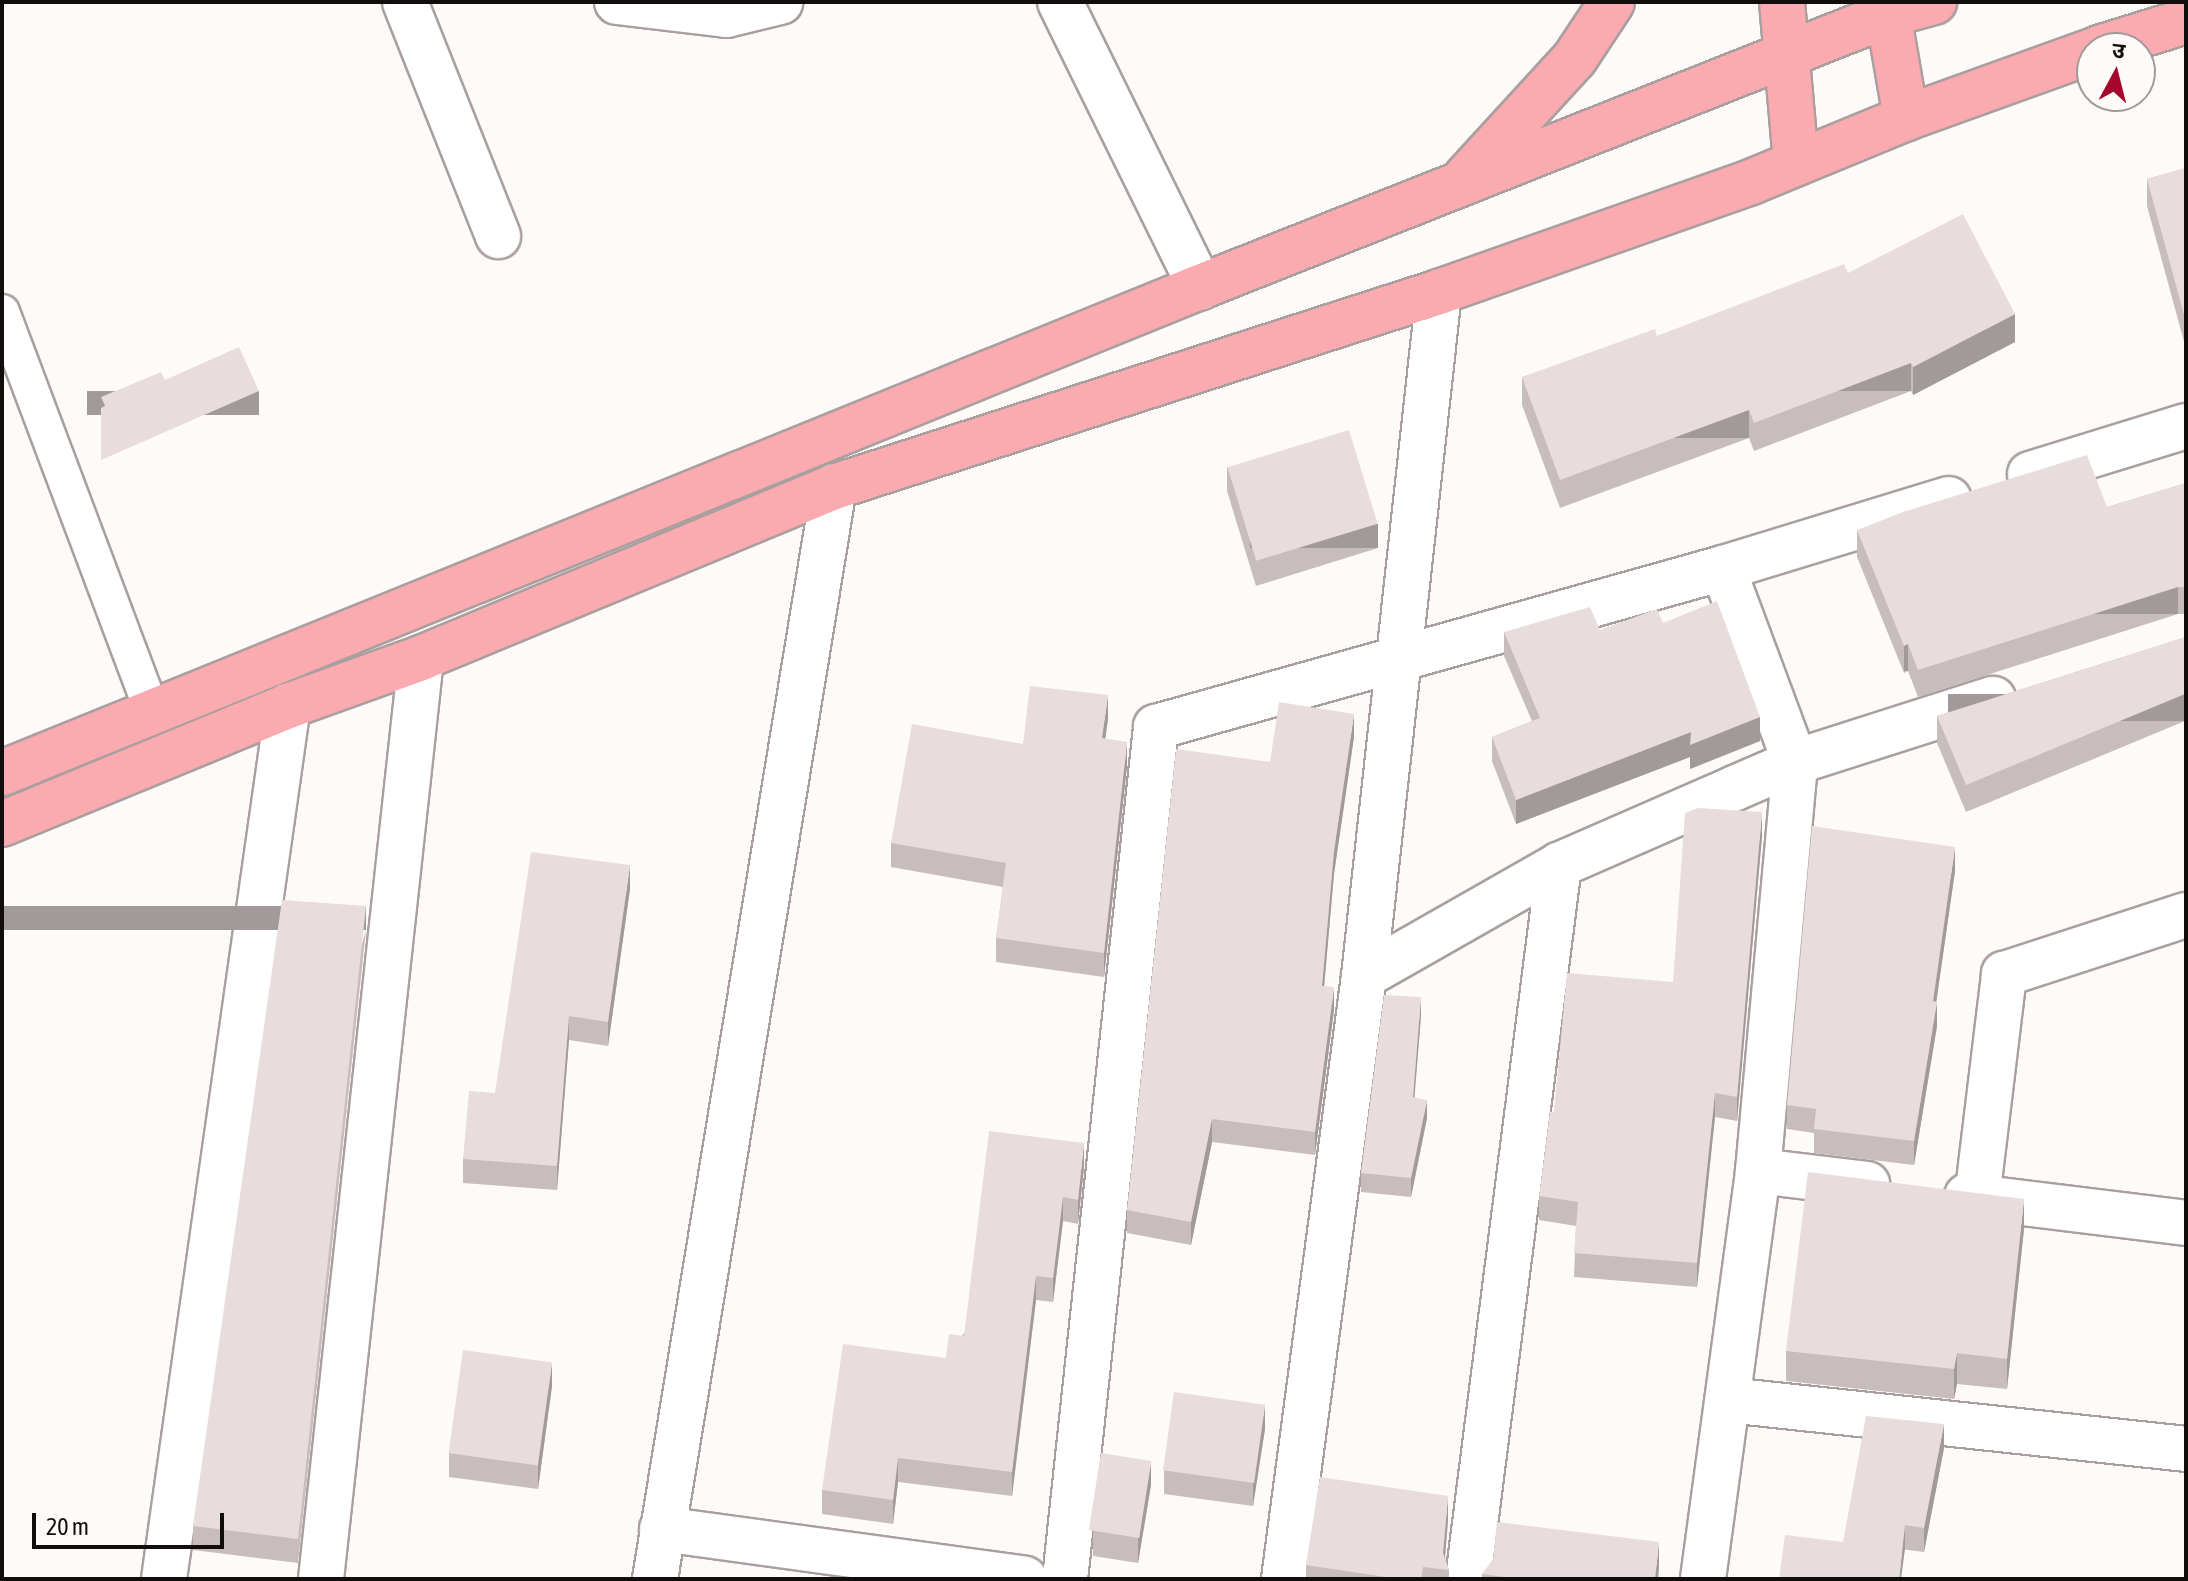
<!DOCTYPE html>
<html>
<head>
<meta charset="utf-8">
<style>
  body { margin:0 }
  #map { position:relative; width:2188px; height:1581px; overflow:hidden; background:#fffafa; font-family:"Asap Condensed","Noto Sans Devanagari",sans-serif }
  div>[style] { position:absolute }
  .roads { filter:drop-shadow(2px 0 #aa9f9f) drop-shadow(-2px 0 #aa9f9f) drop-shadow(0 2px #aa9f9f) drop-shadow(0 -2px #aa9f9f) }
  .service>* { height:34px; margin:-17px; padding:0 17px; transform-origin:17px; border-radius:17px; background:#fff }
  .minor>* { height:44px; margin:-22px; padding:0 22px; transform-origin:22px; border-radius:22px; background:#fff }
  .primary>* { height:44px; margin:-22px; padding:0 22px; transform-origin:22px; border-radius:22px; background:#fbaaaf }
  .wall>* { inset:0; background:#c8bdbd }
  .shaded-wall>* { inset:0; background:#a29a9a; transform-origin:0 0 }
  .building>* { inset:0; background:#e8dcdc; transform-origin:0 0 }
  span { translate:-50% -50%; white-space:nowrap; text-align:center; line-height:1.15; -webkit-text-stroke:6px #fffafa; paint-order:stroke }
  .frame { position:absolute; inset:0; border:4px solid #110d0d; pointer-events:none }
  .north { position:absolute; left:2076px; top:32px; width:80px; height:80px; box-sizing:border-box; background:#fffafa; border:2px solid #a09b9b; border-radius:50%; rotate:7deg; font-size:22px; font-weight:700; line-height:32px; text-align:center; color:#110d0d }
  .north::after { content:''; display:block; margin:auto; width:28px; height:36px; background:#a4062d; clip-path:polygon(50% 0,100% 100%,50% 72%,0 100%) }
  .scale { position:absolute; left:32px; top:1513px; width:192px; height:36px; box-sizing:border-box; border:4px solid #110d0d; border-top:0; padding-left:10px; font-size:24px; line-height:28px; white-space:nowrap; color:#110d0d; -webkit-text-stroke:6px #fffafa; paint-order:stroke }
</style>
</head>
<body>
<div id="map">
  <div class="roads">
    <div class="service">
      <div style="left:2px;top:312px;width:427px;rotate:69.4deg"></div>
    </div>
    <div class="minor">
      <div style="left:405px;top:2px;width:252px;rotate:68.3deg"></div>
      <div style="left:617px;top:2px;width:110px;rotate:6.8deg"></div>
      <div style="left:726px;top:15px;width:56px;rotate:-13.5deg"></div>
      <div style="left:1060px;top:2px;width:318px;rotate:63.8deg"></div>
      <div style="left:2030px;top:474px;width:163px;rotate:-17.1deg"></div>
      <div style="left:1364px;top:976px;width:224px;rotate:-29.6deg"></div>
      <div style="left:1559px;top:865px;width:192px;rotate:-23.6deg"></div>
      <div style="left:1735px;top:788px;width:65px;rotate:-23.4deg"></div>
      <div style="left:1795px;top:762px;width:208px;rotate:-17.7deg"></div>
      <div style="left:1758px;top:1171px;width:110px;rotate:6.8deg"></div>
      <div style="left:1967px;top:1196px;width:221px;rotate:7deg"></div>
      <div style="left:1977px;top:1198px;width:226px;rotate:-83.1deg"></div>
      <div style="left:2004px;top:974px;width:191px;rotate:-18deg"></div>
      <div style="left:1728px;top:1400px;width:461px;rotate:6.1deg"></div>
      <div style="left:662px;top:1529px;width:366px;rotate:7.8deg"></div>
      <div style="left:164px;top:1579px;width:882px;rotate:-81.92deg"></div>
      <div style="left:321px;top:1579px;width:926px;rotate:-83.8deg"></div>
      <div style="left:655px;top:1579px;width:1107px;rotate:-80.69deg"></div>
      <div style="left:1065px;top:1579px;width:857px;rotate:-83.9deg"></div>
      <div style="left:1156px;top:727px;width:589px;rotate:-15.66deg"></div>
      <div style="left:1723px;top:568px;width:236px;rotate:-17deg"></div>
      <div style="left:1284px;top:1579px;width:608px;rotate:-82.44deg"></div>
      <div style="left:1364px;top:976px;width:688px;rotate:-83.74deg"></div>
      <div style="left:1468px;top:1579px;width:720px;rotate:-82.74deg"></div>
      <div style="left:1703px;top:1579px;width:412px;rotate:-82.3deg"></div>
      <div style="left:1758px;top:1171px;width:411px;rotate:-84.8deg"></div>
      <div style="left:1795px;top:762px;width:207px;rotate:-110.4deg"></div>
    </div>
    <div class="primary">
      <div style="left:1782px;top:2px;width:160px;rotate:85deg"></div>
      <div style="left:1886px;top:2px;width:118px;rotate:80.2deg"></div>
      <div style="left:2099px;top:48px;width:91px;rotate:-17.2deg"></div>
      <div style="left:1466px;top:177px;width:161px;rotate:-47.5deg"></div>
      <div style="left:1575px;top:58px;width:67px;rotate:-56.5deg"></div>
      <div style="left:2px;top:773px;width:1293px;rotate:-22.08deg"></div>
      <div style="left:1200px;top:287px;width:739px;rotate:-21.6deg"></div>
      <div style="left:1887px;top:15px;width:49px;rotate:-15.5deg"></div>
      <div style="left:2px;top:824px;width:309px;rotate:-22.4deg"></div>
      <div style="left:288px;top:706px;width:141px;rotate:-19.8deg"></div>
      <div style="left:421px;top:658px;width:447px;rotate:-22.5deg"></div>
      <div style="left:834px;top:487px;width:636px;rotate:-17.86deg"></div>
      <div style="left:1439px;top:292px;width:331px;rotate:-19.4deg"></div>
      <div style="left:1751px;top:182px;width:168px;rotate:-22.4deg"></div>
      <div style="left:1906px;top:118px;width:198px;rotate:-19.8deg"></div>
    </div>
  </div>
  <div class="wall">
    <div style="clip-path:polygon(2186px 168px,2186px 349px,2147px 206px,2147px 179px)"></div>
    <div style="clip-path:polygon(1848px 273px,2015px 342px,1913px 395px,1911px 391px,1754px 451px,1749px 438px,1560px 508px,1522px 405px,1522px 377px,1657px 336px)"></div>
    <div style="clip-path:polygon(1227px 467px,1378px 548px,1256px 586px,1227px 491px)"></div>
    <div style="clip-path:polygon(2186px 483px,2186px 614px,2178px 614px,1918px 697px,1908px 671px,1904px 673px,1857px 557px,1857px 530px,2107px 507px)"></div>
    <div style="clip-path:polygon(1663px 623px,1760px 741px,1690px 769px,1690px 757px,1516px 824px,1492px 761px,1492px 737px,1532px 721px,1504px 656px,1504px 632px,1600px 630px)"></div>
    <div style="clip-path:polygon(2186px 637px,2186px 724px,2185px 721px,1966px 812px,1937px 743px,1937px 716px)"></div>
    <div style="clip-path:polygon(1108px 719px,1105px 739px,1127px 766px,1104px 977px,996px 962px,996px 938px,1003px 887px,891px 867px,891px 843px,1023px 744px)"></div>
    <div style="clip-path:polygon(1354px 737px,1334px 874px,1324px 987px,1334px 1010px,1315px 1155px,1212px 1142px,1191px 1245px,1127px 1233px,1127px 1210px,1270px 762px)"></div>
    <div style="clip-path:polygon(1762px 836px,1737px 1121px,1715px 1117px,1697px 1287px,1574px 1277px,1576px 1226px,1539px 1220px,1539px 1196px,1554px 1112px,1673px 982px)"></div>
    <div style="clip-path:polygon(1955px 871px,1936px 1002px,1937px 1026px,1914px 1165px,1814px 1153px,1814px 1133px,1787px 1129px,1787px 1105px)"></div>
    <div style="clip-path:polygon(630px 889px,608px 1046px,569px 1040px,557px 1190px,463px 1183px,463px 1159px,495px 1093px)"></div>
    <div style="clip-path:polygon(366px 930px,298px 1563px,193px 1550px,193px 1526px)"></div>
    <div style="clip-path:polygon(1421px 1016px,1414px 1097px,1427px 1118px,1411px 1197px,1361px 1192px,1361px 1173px)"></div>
    <div style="clip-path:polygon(1084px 1167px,1078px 1224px,1063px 1221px,1053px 1302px,1036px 1300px,1012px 1496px,898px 1482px,893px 1524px,822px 1514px,822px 1490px,946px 1358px)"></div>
    <div style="clip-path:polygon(2024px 1229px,2007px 1389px,1957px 1384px,1954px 1399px,1786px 1381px,1786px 1351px)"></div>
    <div style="clip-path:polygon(552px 1386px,538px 1489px,449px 1477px,449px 1453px)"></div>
    <div style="clip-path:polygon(1265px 1429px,1253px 1506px,1164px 1494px,1164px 1470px)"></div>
    <div style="clip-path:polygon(1944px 1448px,1924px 1552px,1843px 1542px)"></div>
    <div style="clip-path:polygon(1151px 1485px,1138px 1563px,1093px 1556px,1093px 1531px)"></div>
    <div style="clip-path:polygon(1448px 1520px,1445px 1557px,1449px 1570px,1449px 1579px,1306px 1579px,1306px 1565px)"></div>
    <div style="clip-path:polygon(1659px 1566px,1658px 1579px,1482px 1579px,1482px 1574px)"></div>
  </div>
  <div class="shaded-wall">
    <div style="clip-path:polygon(2015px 314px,2015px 342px,1913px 395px,1913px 367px)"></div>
    <div style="left:1911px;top:363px;width:28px;height:168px;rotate:90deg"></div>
    <div style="left:259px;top:391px;width:24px;height:172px;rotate:90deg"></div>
    <div style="left:1749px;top:410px;width:28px;height:202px;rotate:90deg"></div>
    <div style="left:1378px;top:524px;width:24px;height:128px;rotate:90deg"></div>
    <div style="left:2178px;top:587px;width:27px;height:273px;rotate:90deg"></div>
    <div style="left:1908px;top:644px;width:27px;height:4px;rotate:90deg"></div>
    <div style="left:2185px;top:694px;width:27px;height:237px;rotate:90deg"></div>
    <div style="clip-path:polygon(1108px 695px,1108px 719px,1102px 762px,1102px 738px)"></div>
    <div style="clip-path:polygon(1354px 714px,1354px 737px,1334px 874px,1322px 1010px,1322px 986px,1334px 851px)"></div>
    <div style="clip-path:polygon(1760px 717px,1760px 741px,1690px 769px,1690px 757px,1516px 824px,1516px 800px,1691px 732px)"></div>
    <div style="clip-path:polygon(1127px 742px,1127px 766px,1104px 977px,1104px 953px)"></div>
    <div style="clip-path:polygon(1762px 812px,1762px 836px,1737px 1121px,1737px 1097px)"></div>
    <div style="clip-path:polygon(1955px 847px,1955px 871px,1933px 1025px,1933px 1001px)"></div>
    <div style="clip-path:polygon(630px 865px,630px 889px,608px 1046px,608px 1022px)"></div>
    <div style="left:366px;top:906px;width:24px;height:637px;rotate:90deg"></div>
    <div style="clip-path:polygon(1334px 987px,1334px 1010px,1315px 1155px,1315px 1132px)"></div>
    <div style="clip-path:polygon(1421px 997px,1421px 1016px,1413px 1116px,1413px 1097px)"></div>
    <div style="clip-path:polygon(1937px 1002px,1937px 1026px,1914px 1165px,1914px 1141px)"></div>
    <div style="clip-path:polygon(569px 1016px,569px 1040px,557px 1190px,557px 1166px)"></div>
    <div style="clip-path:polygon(1715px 1093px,1715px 1117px,1697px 1287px,1697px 1263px)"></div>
    <div style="clip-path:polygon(1427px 1100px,1427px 1118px,1411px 1197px,1411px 1178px)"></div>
    <div style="clip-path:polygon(1212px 1119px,1212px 1142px,1191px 1245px,1191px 1222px)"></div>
    <div style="clip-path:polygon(1084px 1143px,1084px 1167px,1078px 1224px,1078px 1200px)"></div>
    <div style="clip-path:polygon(1063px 1197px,1063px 1221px,1053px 1302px,1053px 1278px)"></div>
    <div style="clip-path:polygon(2024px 1199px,2024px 1229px,2007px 1389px,2007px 1359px)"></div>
    <div style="clip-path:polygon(1036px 1276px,1036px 1300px,1012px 1496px,1012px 1472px)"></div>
    <div style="clip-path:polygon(1957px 1353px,1957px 1384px,1954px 1399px,1954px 1369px)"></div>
    <div style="clip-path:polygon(552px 1362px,552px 1386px,538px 1489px,538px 1465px)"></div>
    <div style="clip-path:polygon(1265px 1405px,1265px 1429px,1253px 1506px,1253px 1482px)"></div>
    <div style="clip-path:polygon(1944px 1424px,1944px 1448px,1924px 1552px,1924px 1528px)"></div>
    <div style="clip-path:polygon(898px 1458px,898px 1482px,893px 1524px,893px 1500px)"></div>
    <div style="clip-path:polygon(1151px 1461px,1151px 1485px,1138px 1563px,1138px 1539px)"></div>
    <div style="clip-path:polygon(1448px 1496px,1448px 1520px,1444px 1570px,1443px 1553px)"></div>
    <div style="clip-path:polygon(1905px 1525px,1905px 1549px,1901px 1579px,1899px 1579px)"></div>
    <div style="clip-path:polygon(1659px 1542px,1659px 1566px,1658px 1579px,1655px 1579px)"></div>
  </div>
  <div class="building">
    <div style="clip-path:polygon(2186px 168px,2186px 322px,2147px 179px)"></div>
    <div style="clip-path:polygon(1963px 214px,2015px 314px,1913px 367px,1911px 363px,1754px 423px,1749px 410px,1560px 480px,1522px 377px,1655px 329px,1657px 336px,1844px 264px,1848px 273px)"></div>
    <div style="clip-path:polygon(239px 347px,259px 391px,101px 460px,101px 408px,105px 406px,101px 397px,161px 372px,165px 380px)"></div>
    <div style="left:1349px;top:430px;width:98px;height:127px;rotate:73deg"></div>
    <div style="clip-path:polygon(2087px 455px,2107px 507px,2186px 483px,2186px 587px,2178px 587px,1918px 670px,1908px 644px,1904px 646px,1857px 530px,1903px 512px)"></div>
    <div style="clip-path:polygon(1717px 601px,1760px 717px,1690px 745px,1691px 732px,1516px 800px,1492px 737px,1540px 718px,1504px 632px,1590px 607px,1600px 630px,1657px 609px,1663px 623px)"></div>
    <div style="clip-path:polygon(2186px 637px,2186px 697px,2185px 694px,1966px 785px,1937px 716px)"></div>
    <div style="clip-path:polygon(1030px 686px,1108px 695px,1102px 738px,1127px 742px,1104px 953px,996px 938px,1006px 863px,891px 843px,912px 724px,1023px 744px)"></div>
    <div style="clip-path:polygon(1279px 702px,1354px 714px,1334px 851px,1322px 986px,1334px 987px,1315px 1132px,1212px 1119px,1191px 1222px,1127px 1210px,1176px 749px,1270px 762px)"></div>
    <div style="clip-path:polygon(1698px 808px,1762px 812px,1737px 1097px,1715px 1093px,1697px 1263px,1574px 1253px,1578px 1202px,1539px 1196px,1550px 1112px,1554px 1112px,1567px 973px,1673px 982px,1685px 813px)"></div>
    <div style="clip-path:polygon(1812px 826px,1955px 847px,1933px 1001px,1937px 1002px,1914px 1141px,1814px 1129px,1816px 1109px,1787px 1105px)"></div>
    <div style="clip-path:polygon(531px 852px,630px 865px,608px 1022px,569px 1016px,557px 1166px,463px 1159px,469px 1091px,495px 1093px)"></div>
    <div style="clip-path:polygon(282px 900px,366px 906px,298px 1539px,193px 1526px)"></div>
    <div style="clip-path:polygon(1384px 995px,1421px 997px,1413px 1097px,1427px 1100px,1411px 1178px,1361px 1173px)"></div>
    <div style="clip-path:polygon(989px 1131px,1084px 1143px,1078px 1200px,1063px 1197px,1053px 1278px,1036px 1276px,1012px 1472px,898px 1458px,893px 1500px,822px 1490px,843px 1344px,946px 1358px,949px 1334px,964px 1336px)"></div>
    <div style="clip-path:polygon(1808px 1172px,2024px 1199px,2007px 1359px,1957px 1353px,1954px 1369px,1786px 1351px)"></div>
    <div style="left:463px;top:1350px;width:90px;height:104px;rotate:8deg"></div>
    <div style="left:1174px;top:1392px;width:92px;height:79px;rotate:8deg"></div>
    <div style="clip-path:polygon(1866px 1416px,1944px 1424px,1924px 1528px,1905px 1525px,1899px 1579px,1779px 1579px,1785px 1535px,1843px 1542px)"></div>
    <div style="left:1101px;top:1453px;width:51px;height:78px;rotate:9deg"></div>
    <div style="clip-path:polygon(1320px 1477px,1448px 1496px,1443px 1553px,1449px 1570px,1423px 1567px,1421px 1579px,1399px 1579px,1306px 1565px)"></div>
    <div style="clip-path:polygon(1497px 1522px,1659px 1542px,1655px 1579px,1520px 1579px,1482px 1574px,1493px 1559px)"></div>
  </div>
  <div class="frame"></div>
  <div class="north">उ</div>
  <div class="scale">20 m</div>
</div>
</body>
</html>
